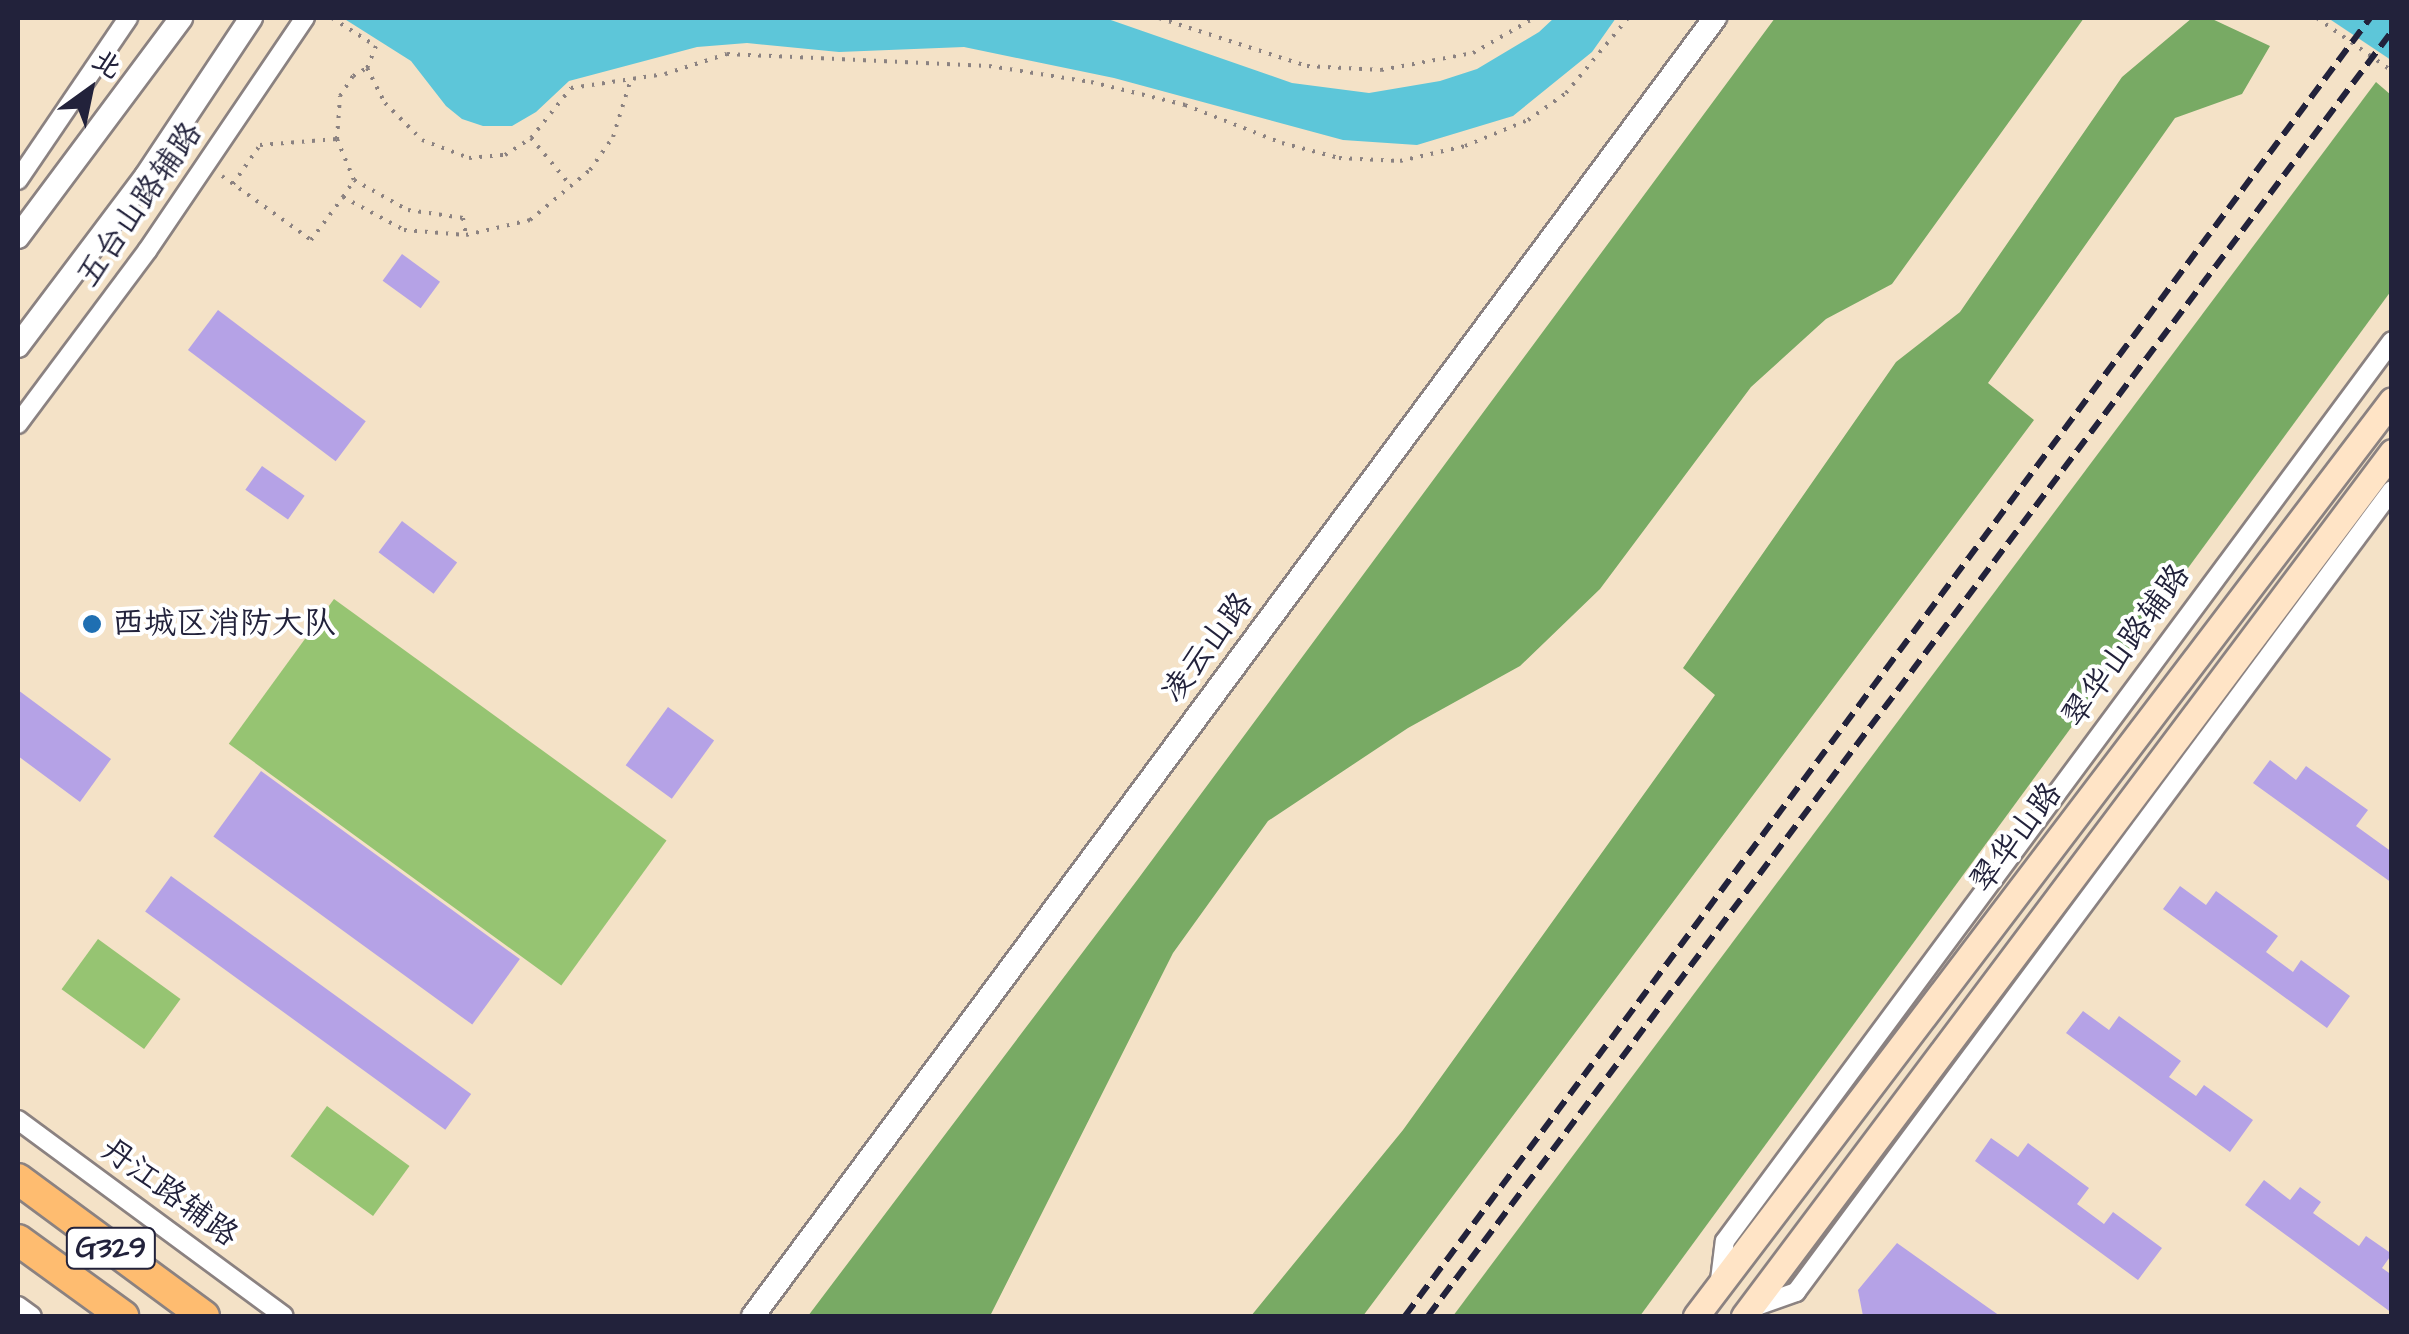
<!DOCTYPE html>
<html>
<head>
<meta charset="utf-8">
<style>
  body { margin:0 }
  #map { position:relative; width:2409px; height:1334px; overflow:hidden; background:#f4e2c7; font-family:"Architects Daughter","LXGW WenKai TC",sans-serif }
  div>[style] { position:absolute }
  .green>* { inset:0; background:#96c472; transform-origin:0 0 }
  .forest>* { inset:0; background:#78aa64 }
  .water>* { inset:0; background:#5dc6d9 }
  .building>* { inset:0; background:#b5a2e6; transform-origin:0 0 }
  .path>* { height:4px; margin-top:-2px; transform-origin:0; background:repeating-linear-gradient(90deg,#8b8281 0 2.5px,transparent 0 10.5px) }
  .roads { filter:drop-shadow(2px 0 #8b8281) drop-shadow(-2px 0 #8b8281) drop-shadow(0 2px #8b8281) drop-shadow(0 -2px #8b8281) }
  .minor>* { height:18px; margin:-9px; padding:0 9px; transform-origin:9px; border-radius:9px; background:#fff }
  .tertiary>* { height:22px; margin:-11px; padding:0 11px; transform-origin:11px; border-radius:11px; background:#fff }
  .secondary>* { height:25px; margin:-12.5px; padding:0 12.5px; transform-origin:12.5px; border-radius:12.5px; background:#ffe4c6 }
  .trunk>* { height:30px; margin:-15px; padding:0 15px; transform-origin:15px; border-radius:15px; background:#febc70 }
  .rail>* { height:6px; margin-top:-3px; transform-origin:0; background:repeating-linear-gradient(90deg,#22223b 0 15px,transparent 0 23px) }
  .dots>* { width:28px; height:28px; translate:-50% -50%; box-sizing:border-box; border:5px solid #fff; border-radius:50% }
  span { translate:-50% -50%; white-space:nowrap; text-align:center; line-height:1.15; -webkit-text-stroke:8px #fff; paint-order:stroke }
  .shield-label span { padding:2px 8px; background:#fff; border:2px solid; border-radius:8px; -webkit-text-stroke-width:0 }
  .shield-label { font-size:30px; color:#22223b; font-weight:700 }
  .street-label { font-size:32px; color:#22223b }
  .poi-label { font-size:32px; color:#22223b }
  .left { translate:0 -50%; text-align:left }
  .frame { position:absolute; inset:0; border:20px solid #22223b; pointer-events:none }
  .north { position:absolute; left:40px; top:40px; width:100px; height:100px; -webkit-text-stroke:8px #fff; paint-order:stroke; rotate:33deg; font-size:28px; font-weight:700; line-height:40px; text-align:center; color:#22223b }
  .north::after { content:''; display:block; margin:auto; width:35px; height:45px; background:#22223b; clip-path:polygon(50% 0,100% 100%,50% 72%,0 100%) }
</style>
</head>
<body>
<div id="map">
  <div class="green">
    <div style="left:334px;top:599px;width:411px;height:179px;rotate:36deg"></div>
    <div style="left:98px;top:939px;width:102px;height:62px;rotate:36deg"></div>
    <div style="left:327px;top:1106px;width:102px;height:62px;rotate:36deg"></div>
  </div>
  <div class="forest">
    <div style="clip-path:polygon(1775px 18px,2084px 18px,1892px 284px,1826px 319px,1751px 387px,1600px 589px,1520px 666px,1408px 728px,1268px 821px,1173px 953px,990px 1316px,808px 1316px,1138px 879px)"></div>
    <div style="clip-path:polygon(2192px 18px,2210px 18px,2270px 46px,2242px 94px,2175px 118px,1988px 383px,2034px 420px,1363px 1316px,1251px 1316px,1403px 1130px,1715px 695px,1683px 668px,1896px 362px,1960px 312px,2122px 77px)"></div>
    <div style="clip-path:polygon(2376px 82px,2391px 95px,2391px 291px,1640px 1316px,1453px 1316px)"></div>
  </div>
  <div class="water">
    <div style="clip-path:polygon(343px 18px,1105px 18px,1292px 83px,1369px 93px,1440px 81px,1477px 69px,1539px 32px,1554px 18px,1616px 18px,1592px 52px,1513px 116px,1417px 145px,1343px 140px,1114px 78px,964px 47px,839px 52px,747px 43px,697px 47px,569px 81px,536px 112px,512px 126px,483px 126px,462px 119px,446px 106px,411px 61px)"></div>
    <div style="clip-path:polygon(2328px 18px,2391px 18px,2391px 61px,2388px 58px)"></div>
  </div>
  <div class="building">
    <div style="left:402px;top:254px;width:47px;height:33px;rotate:36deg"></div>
    <div style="left:218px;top:310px;width:185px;height:50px;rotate:37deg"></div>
    <div style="left:262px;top:466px;width:52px;height:29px;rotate:35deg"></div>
    <div style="left:402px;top:521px;width:69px;height:39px;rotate:37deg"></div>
    <div style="clip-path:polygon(18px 690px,111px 759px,80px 802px,18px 756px)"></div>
    <div style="left:668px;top:707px;width:57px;height:72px;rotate:36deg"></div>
    <div style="clip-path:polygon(2270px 760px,2296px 780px,2306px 766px,2368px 810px,2356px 826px,2392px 852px,2392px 883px,2253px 783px)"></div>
    <div style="left:261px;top:771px;width:320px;height:81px;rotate:36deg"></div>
    <div style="left:171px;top:876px;width:371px;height:44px;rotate:36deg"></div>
    <div style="clip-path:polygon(2180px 886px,2206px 905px,2216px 891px,2278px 936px,2266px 952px,2293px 972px,2301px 960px,2350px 996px,2327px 1028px,2163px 909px)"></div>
    <div style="clip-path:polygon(2083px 1011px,2109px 1030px,2119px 1016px,2181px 1061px,2169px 1077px,2196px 1096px,2204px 1085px,2253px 1120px,2230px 1152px,2066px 1033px)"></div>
    <div style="clip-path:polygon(1991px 1138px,2018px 1157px,2028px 1143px,2089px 1188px,2077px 1204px,2104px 1224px,2113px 1212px,2162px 1248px,2138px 1280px,1975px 1161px)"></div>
    <div style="clip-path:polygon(2264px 1180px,2290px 1200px,2300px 1187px,2321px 1202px,2313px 1213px,2359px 1246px,2366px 1236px,2392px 1254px,2382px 1268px,2392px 1275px,2392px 1313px,2245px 1205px)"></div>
    <div style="clip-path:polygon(1897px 1243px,1949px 1280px,2000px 1316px,1863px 1316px,1858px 1290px)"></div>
  </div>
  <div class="path">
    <div style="left:332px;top:18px;width:52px;rotate:32.5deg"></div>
    <div style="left:376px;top:46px;width:24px;rotate:112deg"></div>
    <div style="left:367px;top:68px;width:39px;rotate:63deg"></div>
    <div style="left:385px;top:103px;width:52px;rotate:45deg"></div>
    <div style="left:422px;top:140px;width:50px;rotate:21deg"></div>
    <div style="left:469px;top:158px;width:36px;rotate:-5deg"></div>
    <div style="left:505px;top:155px;width:31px;rotate:-33deg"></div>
    <div style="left:531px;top:138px;width:64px;rotate:-51.3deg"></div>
    <div style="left:571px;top:88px;width:95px;rotate:-8.5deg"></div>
    <div style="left:665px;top:74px;width:65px;rotate:-17.9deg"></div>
    <div style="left:727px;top:54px;width:262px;rotate:2.6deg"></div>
    <div style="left:989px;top:66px;width:103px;rotate:8.9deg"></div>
    <div style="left:1091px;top:82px;width:97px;rotate:13.7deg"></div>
    <div style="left:1185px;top:105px;width:104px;rotate:21.4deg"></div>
    <div style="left:1282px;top:143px;width:59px;rotate:14.7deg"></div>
    <div style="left:1339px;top:158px;width:61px;rotate:2.8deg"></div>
    <div style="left:1400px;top:161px;width:67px;rotate:-13deg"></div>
    <div style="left:1465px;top:146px;width:68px;rotate:-22.4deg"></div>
    <div style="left:1528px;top:120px;width:47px;rotate:-35.4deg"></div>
    <div style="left:1566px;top:93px;width:97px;rotate:-50.4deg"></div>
    <div style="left:1159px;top:18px;width:156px;rotate:18deg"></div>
    <div style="left:1307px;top:66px;width:74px;rotate:3.1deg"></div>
    <div style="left:1381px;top:70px;width:94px;rotate:-10.5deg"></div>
    <div style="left:1473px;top:53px;width:70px;rotate:-29.8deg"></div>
    <div style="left:2317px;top:18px;width:92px;rotate:35.2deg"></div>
    <div style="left:531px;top:138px;width:62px;rotate:50.2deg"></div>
    <div style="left:337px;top:139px;width:43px;rotate:-86deg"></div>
    <div style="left:340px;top:96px;width:24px;rotate:-57deg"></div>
    <div style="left:353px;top:76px;width:16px;rotate:-30deg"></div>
    <div style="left:222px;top:176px;width:110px;rotate:35.7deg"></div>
    <div style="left:311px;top:240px;width:54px;rotate:-53.3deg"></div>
    <div style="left:343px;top:197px;width:69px;rotate:28.4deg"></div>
    <div style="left:404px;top:230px;width:62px;rotate:4.6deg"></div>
    <div style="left:466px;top:235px;width:66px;rotate:-13.2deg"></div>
    <div style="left:530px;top:220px;width:78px;rotate:-39.8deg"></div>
    <div style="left:590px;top:170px;width:40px;rotate:-55.1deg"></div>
    <div style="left:613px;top:137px;width:61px;rotate:-72.8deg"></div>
    <div style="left:233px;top:184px;width:47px;rotate:-55.3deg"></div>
    <div style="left:260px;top:145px;width:77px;rotate:-4.5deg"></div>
    <div style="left:337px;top:139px;width:44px;rotate:67.5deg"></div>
    <div style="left:354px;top:180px;width:62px;rotate:29.1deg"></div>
    <div style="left:408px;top:210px;width:56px;rotate:8.3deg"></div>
    <div style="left:463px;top:218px;width:17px;rotate:80deg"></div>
    <div style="left:343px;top:197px;width:20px;rotate:-57deg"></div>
  </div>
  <div class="roads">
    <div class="minor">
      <div style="left:18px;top:180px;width:196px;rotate:-55.8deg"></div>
      <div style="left:18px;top:424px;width:216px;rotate:-53.3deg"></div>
      <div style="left:147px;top:251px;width:282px;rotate:-55.9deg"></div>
      <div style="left:18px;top:1120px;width:330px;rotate:36.4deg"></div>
      <div style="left:1720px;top:1280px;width:39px;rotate:-83deg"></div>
      <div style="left:1725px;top:1241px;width:1120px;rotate:-53.46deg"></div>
      <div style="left:18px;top:1306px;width:17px;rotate:36deg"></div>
      <div style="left:1751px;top:1308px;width:48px;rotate:-19.6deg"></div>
      <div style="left:1796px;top:1292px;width:999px;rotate:-53.38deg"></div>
    </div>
    <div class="tertiary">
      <div style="left:18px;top:237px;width:273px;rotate:-53.3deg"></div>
      <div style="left:18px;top:346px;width:213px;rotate:-53deg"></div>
      <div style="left:146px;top:176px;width:190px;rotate:-56.4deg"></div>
      <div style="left:753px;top:1316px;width:1616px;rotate:-53.46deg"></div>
    </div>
    <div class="secondary">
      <div style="left:1696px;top:1316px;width:1150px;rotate:-52.77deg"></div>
      <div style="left:1744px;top:1316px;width:1080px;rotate:-53.13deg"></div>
    </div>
    <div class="trunk">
      <div style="left:18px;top:1179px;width:231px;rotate:36.4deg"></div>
      <div style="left:18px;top:1240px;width:130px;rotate:35.9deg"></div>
    </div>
  </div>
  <div class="rail">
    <div style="left:1405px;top:1316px;width:1617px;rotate:-53.37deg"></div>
    <div style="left:1428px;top:1316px;width:1606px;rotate:-53.12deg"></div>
  </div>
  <div class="dots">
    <div style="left:92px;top:624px;background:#1f6fb2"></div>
  </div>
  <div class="shield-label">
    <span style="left:111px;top:1248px">G329</span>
  </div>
  <div class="street-label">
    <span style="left:140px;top:205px;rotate:-55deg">五台山路辅路</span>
    <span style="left:2127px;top:646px;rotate:-54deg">翠华山路辅路</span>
    <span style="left:1208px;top:648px;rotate:-53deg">凌云山路</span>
    <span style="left:2017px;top:838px;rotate:-53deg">翠华山路</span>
    <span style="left:169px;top:1193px;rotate:36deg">丹江路辅路</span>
  </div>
  <div class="poi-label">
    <span class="left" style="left:112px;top:624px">西城区消防大队</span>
  </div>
  <div class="frame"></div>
  <div class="north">北</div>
</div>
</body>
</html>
